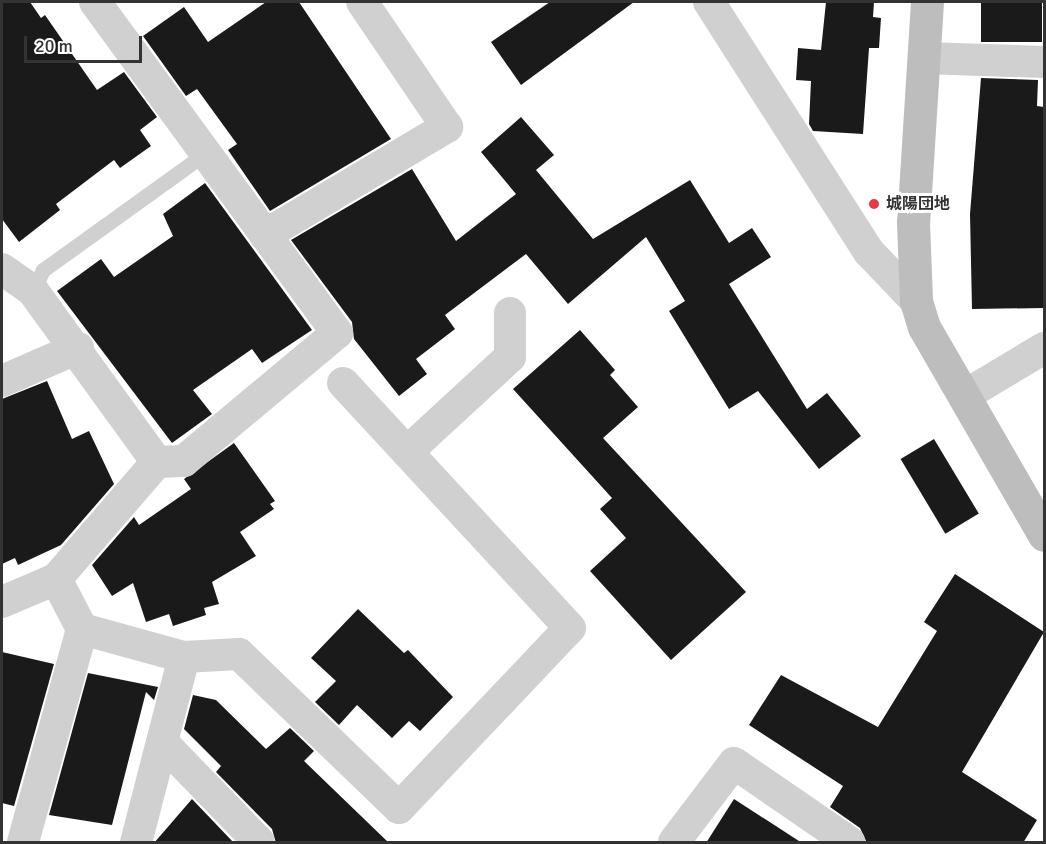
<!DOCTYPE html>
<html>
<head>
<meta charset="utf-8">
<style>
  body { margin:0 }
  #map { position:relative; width:1046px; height:844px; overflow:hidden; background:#fff; font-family:Signika,"Noto Sans JP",sans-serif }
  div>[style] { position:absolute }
  .building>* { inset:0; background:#1a1a1a; transform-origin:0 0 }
  .lane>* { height:15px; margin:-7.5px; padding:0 7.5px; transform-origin:7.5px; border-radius:7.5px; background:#d0d0d0 }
  .street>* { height:32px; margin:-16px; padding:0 16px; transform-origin:16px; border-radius:16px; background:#d0d0d0 }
  .secondary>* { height:33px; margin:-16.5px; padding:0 16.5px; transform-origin:16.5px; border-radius:16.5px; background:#bdbdbd }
  .dots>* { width:16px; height:16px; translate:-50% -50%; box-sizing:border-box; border:3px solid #fff; border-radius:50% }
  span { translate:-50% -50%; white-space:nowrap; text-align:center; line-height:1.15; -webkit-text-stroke:6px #fff; paint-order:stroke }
  .poi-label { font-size:16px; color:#333; font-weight:700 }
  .left { translate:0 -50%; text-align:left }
  .frame { position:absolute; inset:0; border:3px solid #333; pointer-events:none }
  .scale { position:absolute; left:24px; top:36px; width:118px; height:27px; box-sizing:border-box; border:3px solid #333; border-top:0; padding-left:8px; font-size:18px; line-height:21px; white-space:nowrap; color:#333; -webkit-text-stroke:4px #fff; paint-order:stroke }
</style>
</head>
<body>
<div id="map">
  <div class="building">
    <div style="clip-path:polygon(2px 2px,30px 2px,41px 18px,45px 15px,97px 90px,124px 72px,157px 117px,140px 130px,151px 146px,120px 168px,114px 160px,56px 204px,60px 210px,19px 242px,2px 219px)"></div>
    <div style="clip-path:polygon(266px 2px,299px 2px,391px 139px,270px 211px,228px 150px,237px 144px,197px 89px,186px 96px,143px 36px,184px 7px,208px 42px)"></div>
    <div style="clip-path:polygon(550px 2px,634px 2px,521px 85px,491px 42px)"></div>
    <div style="clip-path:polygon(826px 2px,874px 2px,873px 17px,881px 18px,879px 48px,869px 48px,863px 134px,813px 131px,809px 124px,811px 81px,796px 80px,798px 48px,821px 50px)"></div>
    <div style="left:981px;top:2px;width:61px;height:40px"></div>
    <div style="clip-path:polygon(981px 78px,1038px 80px,1037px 106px,1044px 107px,1044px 308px,972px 309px,970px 214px)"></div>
    <div style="clip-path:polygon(521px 117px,554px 155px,536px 170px,593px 239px,690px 180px,729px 243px,752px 228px,771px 257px,729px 284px,807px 409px,827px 393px,861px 436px,819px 469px,758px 391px,729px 409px,669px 311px,685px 301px,646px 237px,568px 304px,526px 254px,445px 315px,455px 329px,416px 359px,427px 374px,399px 396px,354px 339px,352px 322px,291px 240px,412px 169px,456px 241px,516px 194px,481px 152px)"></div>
    <div style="clip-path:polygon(205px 183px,312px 330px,262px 363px,252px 349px,193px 390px,212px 414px,172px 443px,57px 291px,101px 259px,114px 277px,173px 236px,163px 214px)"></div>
    <div style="clip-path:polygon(580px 330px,615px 370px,610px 375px,638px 407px,603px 438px,746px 592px,671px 660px,590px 571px,626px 538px,600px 509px,612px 498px,513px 389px)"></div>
    <div style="clip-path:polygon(47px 381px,72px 439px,89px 431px,114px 484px,61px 545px,18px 565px,15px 558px,2px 564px,2px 399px)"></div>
    <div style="left:934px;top:439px;width:87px;height:39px;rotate:59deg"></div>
    <div style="clip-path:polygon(234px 443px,275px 501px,270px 504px,274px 509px,240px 532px,256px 556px,212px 582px,219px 604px,204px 608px,206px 615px,173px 626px,169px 614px,146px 622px,133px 583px,112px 596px,92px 565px,134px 517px,139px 525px,191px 489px,184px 479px)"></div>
    <div style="clip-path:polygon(955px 574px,1044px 632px,962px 772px,1037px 820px,1023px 843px,867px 843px,860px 828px,830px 807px,843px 786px,749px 725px,781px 675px,878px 727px,937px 631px,924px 622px)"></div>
    <div style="clip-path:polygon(358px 609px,404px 653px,408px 650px,453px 697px,420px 731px,409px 721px,392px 738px,357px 705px,339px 725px,315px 702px,336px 681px,311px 658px)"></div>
    <div style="clip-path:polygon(2px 652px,54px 664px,14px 806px,2px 803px)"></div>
    <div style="clip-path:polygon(88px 673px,158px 687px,154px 700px,146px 692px,112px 825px,49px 815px)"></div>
    <div style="clip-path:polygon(193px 695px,216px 700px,266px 749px,290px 728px,314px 751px,304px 761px,389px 843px,276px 843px,272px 829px,216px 772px,221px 766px,184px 729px)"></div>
    <div style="clip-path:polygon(192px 799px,234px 843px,154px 843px)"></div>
    <div style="clip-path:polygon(734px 799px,802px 843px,706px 843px)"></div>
  </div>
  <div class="lane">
    <div style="left:33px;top:291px;width:23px;rotate:-65deg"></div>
    <div style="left:43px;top:270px;width:201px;rotate:-35.7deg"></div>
  </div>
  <div class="street">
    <div style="left:95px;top:2px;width:410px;rotate:53.8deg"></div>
    <div style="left:337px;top:333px;width:199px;rotate:140.1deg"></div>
    <div style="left:184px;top:461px;width:27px;rotate:178deg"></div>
    <div style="left:709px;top:2px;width:297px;rotate:57.4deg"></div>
    <div style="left:869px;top:252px;width:68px;rotate:46.2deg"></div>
    <div style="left:924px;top:58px;width:120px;rotate:1.9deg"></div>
    <div style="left:265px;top:235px;width:212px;rotate:-30.7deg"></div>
    <div style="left:447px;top:127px;width:151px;rotate:-124.2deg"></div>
    <div style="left:2px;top:269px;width:38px;rotate:35deg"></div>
    <div style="left:33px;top:291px;width:211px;rotate:54.1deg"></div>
    <div style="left:157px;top:462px;width:155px;rotate:130.8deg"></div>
    <div style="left:56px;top:579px;width:59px;rotate:156.9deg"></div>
    <div style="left:2px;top:381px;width:83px;rotate:-23.5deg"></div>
    <div style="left:964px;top:396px;width:93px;rotate:-31deg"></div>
    <div style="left:407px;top:452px;width:140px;rotate:-42.7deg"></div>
    <div style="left:510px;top:357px;width:44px;rotate:-90deg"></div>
    <div style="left:56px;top:579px;width:56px;rotate:62.5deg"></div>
    <div style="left:82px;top:629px;width:106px;rotate:15.4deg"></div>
    <div style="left:184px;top:657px;width:191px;rotate:104.5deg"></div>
    <div style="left:184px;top:657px;width:55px;rotate:-3.1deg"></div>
    <div style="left:239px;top:654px;width:222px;rotate:43.9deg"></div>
    <div style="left:399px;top:808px;width:248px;rotate:-46.5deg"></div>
    <div style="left:570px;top:628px;width:334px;rotate:-132.8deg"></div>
    <div style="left:162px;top:742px;width:139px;rotate:45.9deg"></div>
    <div style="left:23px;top:842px;width:221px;rotate:-74.5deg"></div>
    <div style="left:674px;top:842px;width:99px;rotate:-52.8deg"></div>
    <div style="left:734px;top:763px;width:140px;rotate:34.5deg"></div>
  </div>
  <div class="secondary">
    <div style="left:927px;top:2px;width:220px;rotate:93.6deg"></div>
    <div style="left:913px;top:222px;width:79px;rotate:87.8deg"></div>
    <div style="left:916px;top:301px;width:27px;rotate:73deg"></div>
    <div style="left:924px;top:327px;width:240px;rotate:60deg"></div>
  </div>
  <div class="dots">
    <div style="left:874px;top:204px;background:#e63946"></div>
  </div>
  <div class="poi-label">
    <span class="left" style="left:886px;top:204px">城陽団地</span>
  </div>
  <div class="frame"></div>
  <div class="scale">20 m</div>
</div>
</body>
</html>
